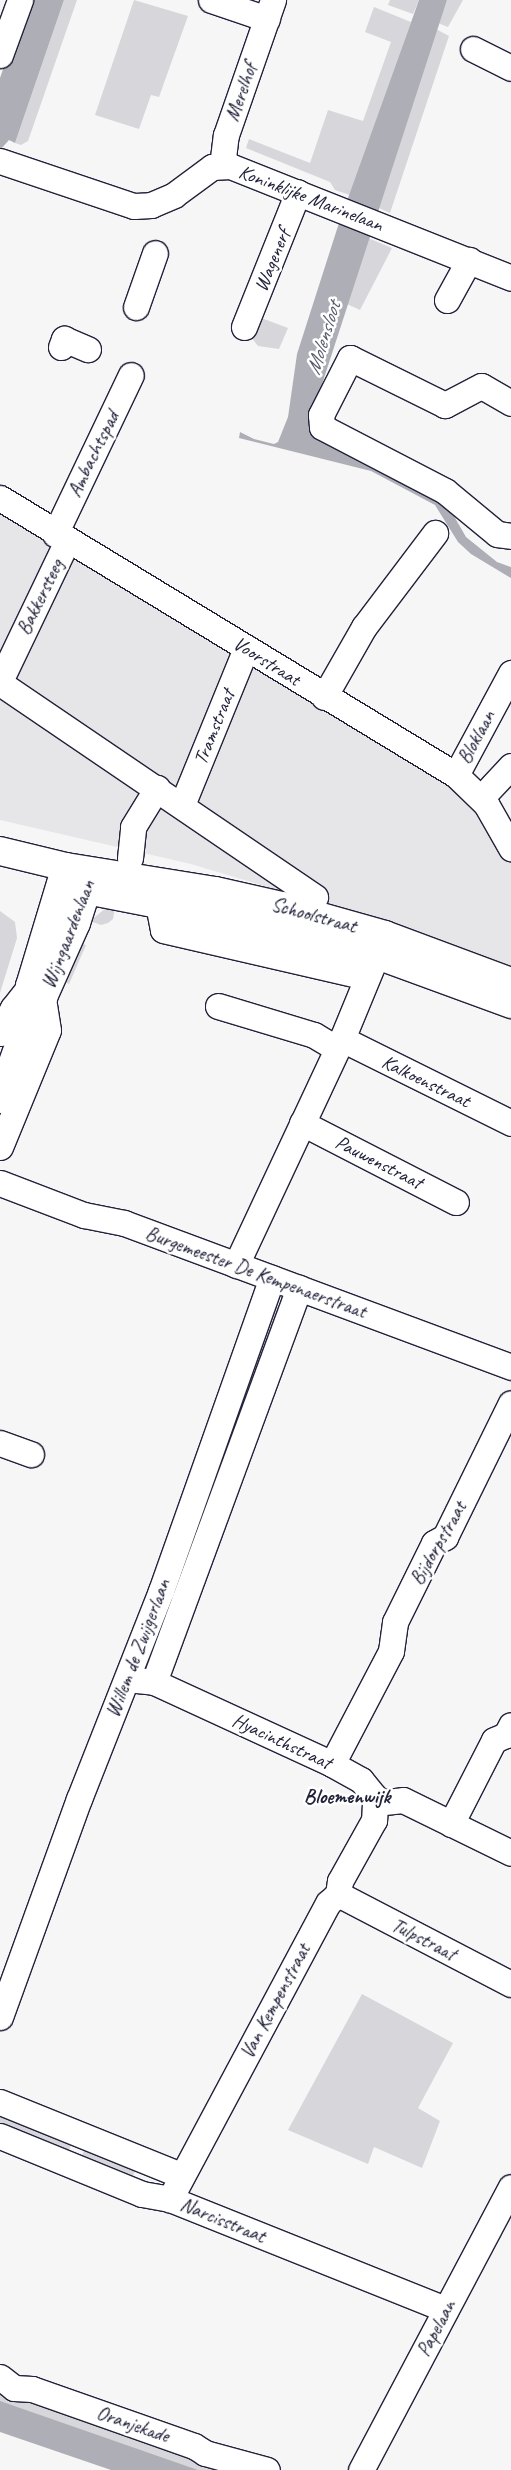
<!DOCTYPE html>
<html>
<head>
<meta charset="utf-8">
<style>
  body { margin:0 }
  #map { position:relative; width:511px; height:2470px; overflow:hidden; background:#f6f6f7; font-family:Caveat,sans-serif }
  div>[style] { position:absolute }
  .built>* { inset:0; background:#e6e6e9 }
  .green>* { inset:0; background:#d7d7db; transform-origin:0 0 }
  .water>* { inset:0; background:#aeaeb7 }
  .roads { filter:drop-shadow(1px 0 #22223b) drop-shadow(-1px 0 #22223b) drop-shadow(0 1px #22223b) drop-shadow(0 -1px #22223b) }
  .minor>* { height:25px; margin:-12.5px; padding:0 12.5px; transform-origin:12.5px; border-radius:12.5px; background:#fff }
  .major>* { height:28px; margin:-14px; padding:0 14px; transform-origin:14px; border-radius:14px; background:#fff }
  span { translate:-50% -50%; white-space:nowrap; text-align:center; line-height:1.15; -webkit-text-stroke:5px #fff; paint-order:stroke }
  .street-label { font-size:20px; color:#22223b }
  .water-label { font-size:21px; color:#5a5a6d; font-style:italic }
  .neighbourhood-label { font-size:21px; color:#22223b; font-weight:700 }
</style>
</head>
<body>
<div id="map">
  <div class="built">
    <div style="clip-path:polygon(0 493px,448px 765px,511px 858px,511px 966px,414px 931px,191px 864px,0 820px)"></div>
  </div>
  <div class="green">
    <div style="clip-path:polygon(64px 0,77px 0,28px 141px,21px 145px,15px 143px)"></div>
    <div style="clip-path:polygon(134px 0,188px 16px,159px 97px,151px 95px,139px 129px,95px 115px)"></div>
    <div style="clip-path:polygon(390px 0,419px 0,413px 14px,388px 5px)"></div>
    <div style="clip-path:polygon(447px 0,463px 0,448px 27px,438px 23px)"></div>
    <div style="clip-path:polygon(374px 7px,411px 22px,350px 195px,335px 190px,330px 182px,246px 148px,249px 139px,310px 163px,328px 110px,363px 121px,391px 42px,365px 32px)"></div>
    <div style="clip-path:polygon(436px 29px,449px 36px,390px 213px,379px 208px)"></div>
    <div style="clip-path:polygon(368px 238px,392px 248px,360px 310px,347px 304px)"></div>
    <div style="clip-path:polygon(256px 316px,288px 328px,279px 349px,258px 346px,248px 333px)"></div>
    <div style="clip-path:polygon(115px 907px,113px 919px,108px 923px,101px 925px,90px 921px,106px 908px)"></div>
    <div style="clip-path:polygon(0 911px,15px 922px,17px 938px,0 993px)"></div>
    <div style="clip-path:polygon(79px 943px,86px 945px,69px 984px,65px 982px)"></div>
    <div style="left:270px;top:1304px;width:14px;height:66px;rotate:21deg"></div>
    <div style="clip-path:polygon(362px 1994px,453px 2043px,418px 2108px,440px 2121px,422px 2168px,374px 2147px,368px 2164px,288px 2130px)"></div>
    <div style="left:0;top:2110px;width:79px;height:15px;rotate:22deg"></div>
    <div style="left:87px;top:2143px;width:55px;height:13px;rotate:22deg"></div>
    <div style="clip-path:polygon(0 2391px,232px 2470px,197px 2470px,0 2402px)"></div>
  </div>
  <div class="water">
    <div style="clip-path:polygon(27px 0,64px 0,15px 143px,9px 140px,0 150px,0 78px)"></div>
    <div style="clip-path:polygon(419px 0,447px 0,311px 418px,317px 437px,329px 445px,362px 456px,443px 497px,466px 537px,497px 562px,511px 567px,511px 578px,471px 554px,458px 542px,435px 505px,371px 471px,239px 438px,240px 432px,254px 439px,274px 444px,278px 442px,288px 417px,297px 354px,338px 226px)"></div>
    <div style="clip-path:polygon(0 2401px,198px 2470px,111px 2470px,0 2432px)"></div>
  </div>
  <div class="roads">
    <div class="minor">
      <div style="left:211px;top:0;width:59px;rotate:18.7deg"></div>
      <div style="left:473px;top:49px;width:42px;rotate:26.6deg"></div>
      <div style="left:0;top:55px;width:59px;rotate:-70deg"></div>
      <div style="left:0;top:161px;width:141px;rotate:18.6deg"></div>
      <div style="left:134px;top:206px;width:17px;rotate:-3deg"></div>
      <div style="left:151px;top:205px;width:25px;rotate:-23deg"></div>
      <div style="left:174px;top:195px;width:47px;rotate:-36.4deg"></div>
      <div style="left:212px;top:167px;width:18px;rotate:-3deg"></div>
      <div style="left:230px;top:166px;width:302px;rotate:21.7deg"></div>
      <div style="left:222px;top:166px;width:31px;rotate:-83deg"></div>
      <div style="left:226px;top:135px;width:143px;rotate:-70.8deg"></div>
      <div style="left:447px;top:300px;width:46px;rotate:-61.2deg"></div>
      <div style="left:136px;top:307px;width:57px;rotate:-70.6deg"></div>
      <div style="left:244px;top:327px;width:145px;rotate:-68.2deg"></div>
      <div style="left:61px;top:347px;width:9px;rotate:-69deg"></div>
      <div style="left:64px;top:339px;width:26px;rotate:23deg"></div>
      <div style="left:511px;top:403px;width:34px;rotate:-150deg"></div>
      <div style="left:481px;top:386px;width:41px;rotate:152.2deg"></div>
      <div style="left:445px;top:405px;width:106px;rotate:-153.7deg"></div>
      <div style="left:350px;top:358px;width:64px;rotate:117deg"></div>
      <div style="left:321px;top:415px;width:12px;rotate:85deg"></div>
      <div style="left:322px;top:427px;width:139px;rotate:27.5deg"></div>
      <div style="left:445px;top:491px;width:67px;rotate:39.6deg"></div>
      <div style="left:497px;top:534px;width:14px;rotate:8deg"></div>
      <div style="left:0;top:498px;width:534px;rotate:31.28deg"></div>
      <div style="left:456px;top:775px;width:42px;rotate:44deg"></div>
      <div style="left:486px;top:804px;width:51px;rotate:60.4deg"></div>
      <div style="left:55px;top:534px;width:176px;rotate:-64.5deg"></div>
      <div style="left:0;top:681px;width:155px;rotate:-64.4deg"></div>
      <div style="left:0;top:683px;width:381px;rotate:34.2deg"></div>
      <div style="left:324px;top:697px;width:81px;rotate:-60.3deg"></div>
      <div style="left:364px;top:627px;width:118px;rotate:-52.9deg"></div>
      <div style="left:456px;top:775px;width:116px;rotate:-61.7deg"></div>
      <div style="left:481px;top:798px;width:44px;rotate:-46.8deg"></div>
      <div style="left:182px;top:805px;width:170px;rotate:-67.8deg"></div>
      <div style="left:130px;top:858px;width:31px;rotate:-84deg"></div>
      <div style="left:133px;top:827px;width:46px;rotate:-58.4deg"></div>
      <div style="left:158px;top:904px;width:26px;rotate:79deg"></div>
      <div style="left:163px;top:930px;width:209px;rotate:13deg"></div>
      <div style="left:218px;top:1006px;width:100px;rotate:16.8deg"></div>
      <div style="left:314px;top:1035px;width:27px;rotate:31deg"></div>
      <div style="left:0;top:1033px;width:28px;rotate:-63deg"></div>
      <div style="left:13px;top:1008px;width:28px;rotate:-52deg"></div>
      <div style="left:342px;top:1039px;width:189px;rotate:26.4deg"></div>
      <div style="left:302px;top:1123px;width:173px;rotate:27.2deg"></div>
      <div style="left:0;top:1147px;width:126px;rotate:-67.7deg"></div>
      <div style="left:48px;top:1030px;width:33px;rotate:-99deg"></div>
      <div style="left:0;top:1183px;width:90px;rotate:20.9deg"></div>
      <div style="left:84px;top:1215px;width:41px;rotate:11.3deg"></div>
      <div style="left:124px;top:1223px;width:413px;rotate:20.4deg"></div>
      <div style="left:236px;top:1265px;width:250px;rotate:-64.9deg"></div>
      <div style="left:342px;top:1039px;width:110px;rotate:-67.6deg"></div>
      <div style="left:0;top:1443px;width:33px;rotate:20deg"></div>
      <div style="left:127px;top:1679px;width:27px;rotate:6deg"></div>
      <div style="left:154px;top:1682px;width:196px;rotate:24.7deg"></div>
      <div style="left:332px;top:1764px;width:33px;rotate:29deg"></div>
      <div style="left:361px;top:1780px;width:21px;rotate:51deg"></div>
      <div style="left:374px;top:1796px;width:7px;rotate:82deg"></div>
      <div style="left:375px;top:1803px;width:17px;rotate:93deg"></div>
      <div style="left:374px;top:1820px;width:70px;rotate:119.1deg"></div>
      <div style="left:340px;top:1881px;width:13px;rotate:99deg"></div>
      <div style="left:338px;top:1894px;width:13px;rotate:138deg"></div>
      <div style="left:328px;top:1903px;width:336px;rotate:118.1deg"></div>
      <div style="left:154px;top:1682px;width:420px;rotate:-69.8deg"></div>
      <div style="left:332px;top:1764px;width:127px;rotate:-62.4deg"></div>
      <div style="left:391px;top:1651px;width:29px;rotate:-82deg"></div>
      <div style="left:395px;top:1622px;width:88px;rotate:-63.7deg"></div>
      <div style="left:434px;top:1543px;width:13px;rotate:-29deg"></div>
      <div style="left:445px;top:1537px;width:149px;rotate:-63.8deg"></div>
      <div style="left:375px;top:1803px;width:28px;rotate:-6deg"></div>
      <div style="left:403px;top:1800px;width:120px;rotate:26.1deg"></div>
      <div style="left:451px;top:1824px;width:94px;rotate:-62.9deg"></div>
      <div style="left:494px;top:1740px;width:13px;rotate:-23deg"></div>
      <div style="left:506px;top:1735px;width:11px;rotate:-63deg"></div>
      <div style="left:338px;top:1894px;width:195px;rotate:27.5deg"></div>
      <div style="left:0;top:2017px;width:232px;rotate:-70.1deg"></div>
      <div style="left:79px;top:1799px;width:224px;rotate:-68.5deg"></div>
      <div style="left:161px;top:1591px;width:332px;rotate:-70.5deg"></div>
      <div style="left:0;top:2102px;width:195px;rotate:22deg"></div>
      <div style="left:0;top:2136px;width:153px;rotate:22.2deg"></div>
      <div style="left:142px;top:2194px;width:28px;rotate:10deg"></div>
      <div style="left:170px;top:2199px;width:296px;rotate:21.8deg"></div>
      <div style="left:0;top:2377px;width:18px;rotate:38deg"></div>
      <div style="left:14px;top:2388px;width:18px;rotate:3deg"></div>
      <div style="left:32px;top:2389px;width:172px;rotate:19.4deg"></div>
      <div style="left:194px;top:2446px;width:13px;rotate:32deg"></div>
      <div style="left:205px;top:2453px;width:64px;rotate:15.3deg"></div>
      <div style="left:361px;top:2470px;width:320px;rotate:-62.1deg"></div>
    </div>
    <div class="major">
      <div style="left:0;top:851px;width:68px;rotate:13.6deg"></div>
      <div style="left:66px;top:867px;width:151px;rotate:9.2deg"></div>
      <div style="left:215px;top:891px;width:69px;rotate:12.6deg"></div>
      <div style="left:282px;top:906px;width:107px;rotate:15.7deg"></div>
      <div style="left:385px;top:935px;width:134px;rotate:20.5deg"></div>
      <div style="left:61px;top:885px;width:99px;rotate:11.1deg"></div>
      <div style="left:158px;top:904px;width:225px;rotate:13.1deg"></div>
      <div style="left:377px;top:955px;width:143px;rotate:20.1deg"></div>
      <div style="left:29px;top:1004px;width:18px;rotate:-87deg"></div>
      <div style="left:30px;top:986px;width:124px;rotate:-73.2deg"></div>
      <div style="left:0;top:1099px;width:81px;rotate:-70.4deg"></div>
      <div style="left:27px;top:1023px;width:31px;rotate:-58deg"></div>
      <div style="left:43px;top:997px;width:81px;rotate:-66deg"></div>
      <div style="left:76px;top:923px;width:52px;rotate:-72.3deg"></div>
    </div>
  </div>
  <div class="street-label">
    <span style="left:241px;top:92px;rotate:-71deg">Merelhof</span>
    <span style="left:311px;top:198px;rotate:21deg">Koninklijke Marinelaan</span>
    <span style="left:272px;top:260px;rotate:-68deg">Wagenerf</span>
    <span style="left:93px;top:454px;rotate:-64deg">Ambachtspad</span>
    <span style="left:40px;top:597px;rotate:-64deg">Bakkersteeg</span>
    <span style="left:267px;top:661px;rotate:32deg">Voorstraat</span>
    <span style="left:214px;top:727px;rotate:-68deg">Tramstraat</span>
    <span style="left:476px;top:737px;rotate:-62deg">Bloklaan</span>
    <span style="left:314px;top:915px;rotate:15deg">Schoolstraat</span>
    <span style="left:68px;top:934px;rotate:-69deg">Wijngaardenlaan</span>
    <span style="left:426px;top:1081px;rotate:26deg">Kalkoenstraat</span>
    <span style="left:379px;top:1162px;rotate:27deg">Pauwenstraat</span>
    <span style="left:256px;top:1272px;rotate:20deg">Burgemeester De Kempenaerstraat</span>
    <span style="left:438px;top:1543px;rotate:-60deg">Bijdorpstraat</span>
    <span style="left:138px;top:1648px;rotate:-69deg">Willem de Zwijgerlaan</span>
    <span style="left:282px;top:1741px;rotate:25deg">Hyacinthstraat</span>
    <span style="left:424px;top:1939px;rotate:27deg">Tulpstraat</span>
    <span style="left:275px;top:2001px;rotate:-62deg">Van Kempenstraat</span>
    <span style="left:223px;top:2220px;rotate:22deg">Narcisstraat</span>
    <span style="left:436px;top:2328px;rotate:-62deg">Papelaan</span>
    <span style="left:133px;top:2424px;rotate:19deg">Oranjekade</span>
  </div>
  <div class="water-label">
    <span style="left:323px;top:338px;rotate:-73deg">Molensloot</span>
  </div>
  <div class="neighbourhood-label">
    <span style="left:347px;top:1796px">Bloemenwijk</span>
  </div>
</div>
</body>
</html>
